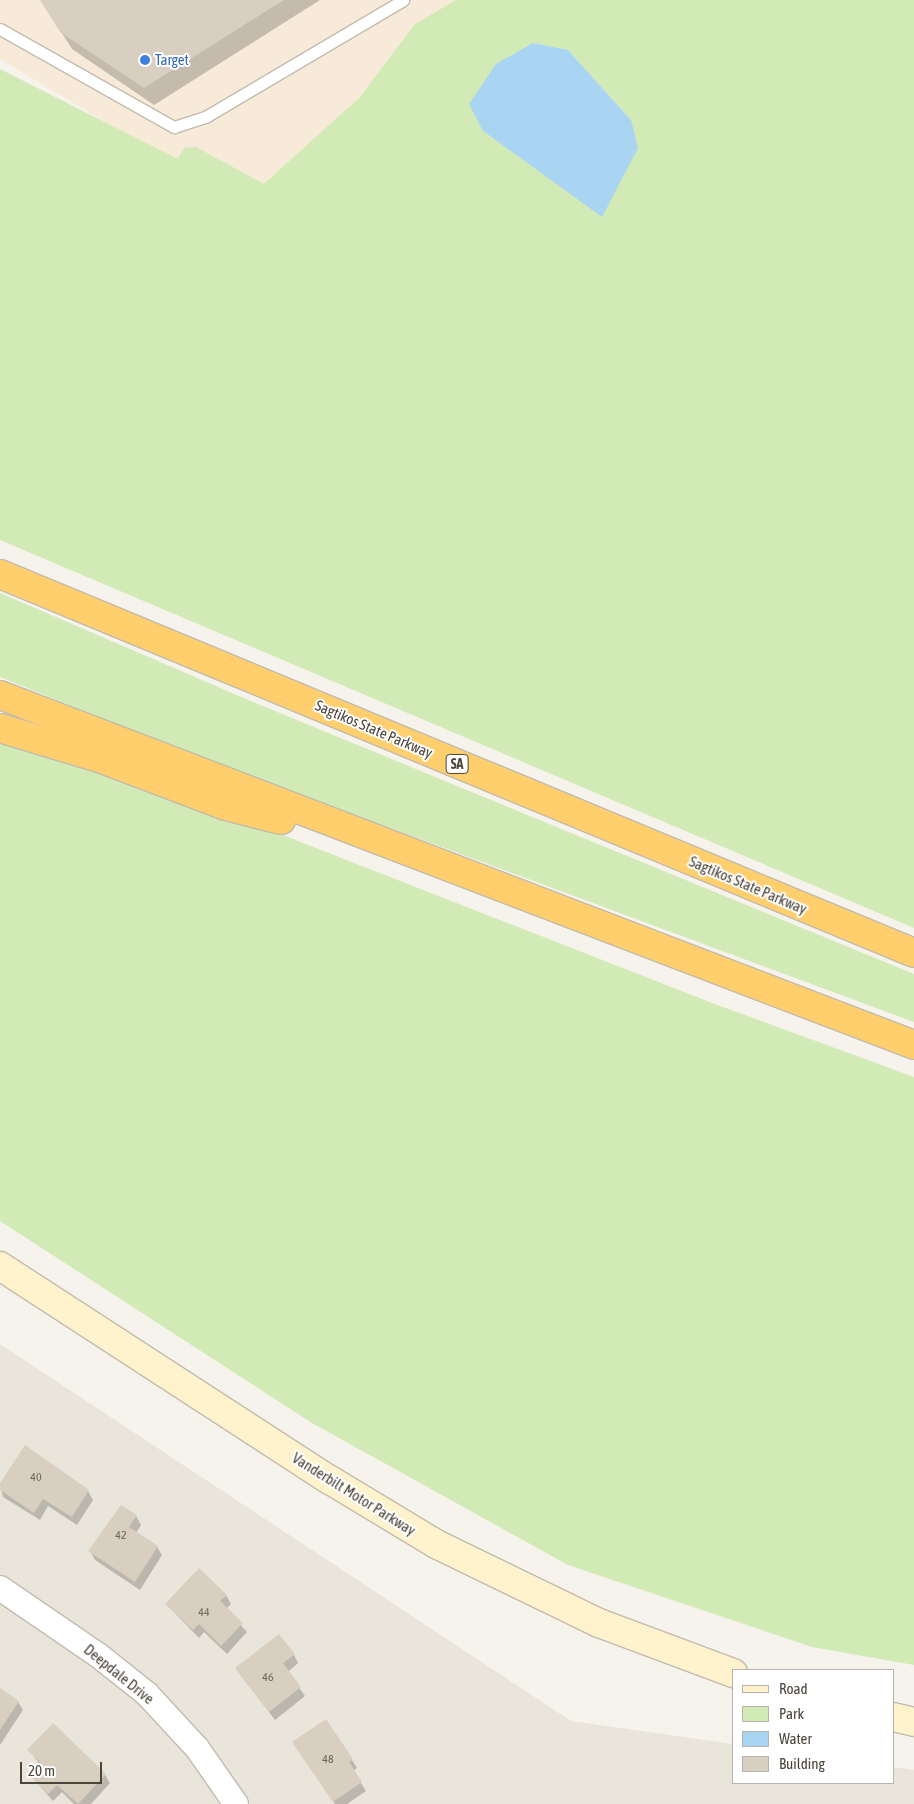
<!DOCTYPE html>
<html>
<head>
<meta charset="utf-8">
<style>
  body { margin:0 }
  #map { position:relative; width:914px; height:1804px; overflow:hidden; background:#f6f3ec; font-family:"Asap Condensed",sans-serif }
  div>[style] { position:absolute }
  .residential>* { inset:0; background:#eae5da }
  .commercial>* { inset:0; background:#f7ead8 }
  .green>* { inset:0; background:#d2eab5 }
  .water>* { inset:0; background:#a9d4f2 }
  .shadow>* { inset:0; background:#0003 }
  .building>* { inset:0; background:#d8cfc1 }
  .roads { filter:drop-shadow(1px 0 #c2bbae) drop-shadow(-1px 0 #c2bbae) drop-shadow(0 1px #c2bbae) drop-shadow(0 -1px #c2bbae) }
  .service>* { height:11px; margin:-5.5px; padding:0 5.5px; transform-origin:5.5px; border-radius:5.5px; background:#fff }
  .minor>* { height:24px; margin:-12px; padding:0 12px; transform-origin:12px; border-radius:12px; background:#fff }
  .secondary>* { height:28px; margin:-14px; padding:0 14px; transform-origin:14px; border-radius:14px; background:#fff3cd }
  .motorway>* { height:28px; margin:-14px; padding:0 14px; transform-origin:14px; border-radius:14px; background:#ffcf6e }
  .dots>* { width:14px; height:14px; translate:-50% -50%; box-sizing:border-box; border:2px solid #fff; border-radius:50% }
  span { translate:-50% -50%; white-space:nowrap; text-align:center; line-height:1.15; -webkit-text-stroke:4px #fff; paint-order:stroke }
  .number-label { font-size:12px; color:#6e675b }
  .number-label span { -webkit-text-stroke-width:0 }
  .shield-label span { padding:1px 4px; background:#fff; border:1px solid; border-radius:4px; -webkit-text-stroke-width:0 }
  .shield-label { font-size:14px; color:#4b4439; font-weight:700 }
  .shop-label { font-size:15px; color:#366cbe }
  .left { translate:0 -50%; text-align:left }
  .street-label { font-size:15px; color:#4b4439 }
  .legend { position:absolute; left:732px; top:1669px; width:162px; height:115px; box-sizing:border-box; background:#fff; border:1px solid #b7b4b0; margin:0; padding:6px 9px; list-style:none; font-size:15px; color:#4b4439 }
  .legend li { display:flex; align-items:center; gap:10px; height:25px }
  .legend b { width:25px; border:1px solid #b7b4b0 }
  .scale { position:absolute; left:20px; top:1762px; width:82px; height:22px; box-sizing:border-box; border:2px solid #4b4439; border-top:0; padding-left:6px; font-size:15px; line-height:18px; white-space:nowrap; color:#4b4439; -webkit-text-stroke:4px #fff; paint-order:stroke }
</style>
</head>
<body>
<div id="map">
  <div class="residential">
    <div style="clip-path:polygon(0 1344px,571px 1721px,733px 1744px,733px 1783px,893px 1783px,893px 1767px,914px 1770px,914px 1804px,0 1804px)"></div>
  </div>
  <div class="commercial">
    <div style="clip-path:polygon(0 0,458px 0,271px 221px,0 59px)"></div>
  </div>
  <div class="green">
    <div style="clip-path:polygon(evenodd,456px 0,914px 0,914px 928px,0 540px,0 69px,178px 159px,184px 148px,196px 147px,264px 184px,360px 97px,415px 24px,456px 0,533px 43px,568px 50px,631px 120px,617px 185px,602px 216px,483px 131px,533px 43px)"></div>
    <div style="clip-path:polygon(0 593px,258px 704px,914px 974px,914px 1022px,196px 756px,0 677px)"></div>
    <div style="clip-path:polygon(0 740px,191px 799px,712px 1003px,914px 1077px,914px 1665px,812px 1647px,568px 1565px,312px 1423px,0 1221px)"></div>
  </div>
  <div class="water">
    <div style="clip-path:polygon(533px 43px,568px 50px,631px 120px,638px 148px,602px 217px,483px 131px,469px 104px,496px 64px)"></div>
  </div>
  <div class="shadow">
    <div style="clip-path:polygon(41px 0,320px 0,154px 105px,72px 49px)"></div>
    <div style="clip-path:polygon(0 1485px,88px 1491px,93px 1500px,77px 1525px,48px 1506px,40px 1520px,3px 1497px)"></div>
    <div style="clip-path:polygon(136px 1516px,141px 1525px,136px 1533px,157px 1547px,162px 1555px,140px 1590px,95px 1560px,90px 1551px)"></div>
    <div style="clip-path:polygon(226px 1595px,231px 1604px,226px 1609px,247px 1632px,227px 1654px,204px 1632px,199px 1638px,166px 1604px)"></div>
    <div style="clip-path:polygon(294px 1655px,298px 1663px,288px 1672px,305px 1696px,275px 1720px,236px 1669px)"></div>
    <div style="clip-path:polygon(0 1690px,18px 1702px,23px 1710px,0 1745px)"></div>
    <div style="clip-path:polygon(29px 1750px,105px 1775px,110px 1783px,91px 1804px,74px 1804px,62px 1792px,53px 1801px,31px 1776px,41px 1766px)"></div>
    <div style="clip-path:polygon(299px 1751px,352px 1760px,357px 1768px,353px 1771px,366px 1791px,347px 1804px,335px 1804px)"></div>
  </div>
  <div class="building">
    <div style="clip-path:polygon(40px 0,284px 0,144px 88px,60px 32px)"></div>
    <div style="clip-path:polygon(25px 1445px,89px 1490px,72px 1517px,43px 1499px,34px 1513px,0 1490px,0 1483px)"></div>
    <div style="clip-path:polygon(121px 1505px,137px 1515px,129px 1527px,158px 1546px,135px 1582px,88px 1551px)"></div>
    <div style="clip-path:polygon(199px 1568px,227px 1595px,220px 1601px,243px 1623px,221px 1646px,199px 1624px,193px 1630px,165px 1604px)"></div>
    <div style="clip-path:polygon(279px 1634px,295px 1654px,283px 1663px,301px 1687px,269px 1712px,235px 1668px)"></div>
    <div style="clip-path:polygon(0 1688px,19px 1701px,0 1730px)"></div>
    <div style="clip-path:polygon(326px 1719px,353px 1759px,349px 1762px,362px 1782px,333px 1802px,292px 1742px)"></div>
    <div style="clip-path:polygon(53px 1723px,106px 1774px,78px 1804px,57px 1785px,48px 1794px,30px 1776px,42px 1764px,27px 1750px)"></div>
  </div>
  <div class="roads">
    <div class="service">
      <div style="left:0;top:29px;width:200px;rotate:29.4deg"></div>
      <div style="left:174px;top:127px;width:35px;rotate:-18deg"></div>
      <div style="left:207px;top:116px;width:228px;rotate:-30.6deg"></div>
    </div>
    <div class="minor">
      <div style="left:0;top:1588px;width:119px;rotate:34.4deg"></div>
      <div style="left:98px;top:1655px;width:63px;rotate:38.5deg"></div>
      <div style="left:147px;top:1694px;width:74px;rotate:47.2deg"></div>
      <div style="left:197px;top:1748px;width:68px;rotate:55.1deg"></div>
    </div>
    <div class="secondary">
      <div style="left:0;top:1266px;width:393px;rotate:33deg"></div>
      <div style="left:330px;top:1480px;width:124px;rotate:31.1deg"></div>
      <div style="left:436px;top:1544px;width:181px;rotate:25.9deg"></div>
      <div style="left:599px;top:1623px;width:143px;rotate:20.5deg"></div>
      <div style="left:893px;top:1717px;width:22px;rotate:13deg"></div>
    </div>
    <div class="motorway">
      <div style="left:0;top:574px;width:989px;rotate:22.52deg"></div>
      <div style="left:0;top:695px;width:979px;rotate:20.95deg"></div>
      <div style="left:0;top:728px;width:103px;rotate:16.9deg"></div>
      <div style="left:99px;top:758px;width:136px;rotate:20.7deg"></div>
      <div style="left:226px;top:806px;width:57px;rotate:14.3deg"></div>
    </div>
  </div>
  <div class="dots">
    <div style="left:145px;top:60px;background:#3f7fe0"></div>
  </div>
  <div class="number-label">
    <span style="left:36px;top:1478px">40</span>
    <span style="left:121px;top:1536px">42</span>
    <span style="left:204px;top:1613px">44</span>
    <span style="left:268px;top:1678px">46</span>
    <span style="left:328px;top:1760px">48</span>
  </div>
  <div class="shield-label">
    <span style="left:457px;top:764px">SA</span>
  </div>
  <div class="shop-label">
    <span class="left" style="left:155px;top:60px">Target</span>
  </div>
  <div class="street-label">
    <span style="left:374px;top:729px;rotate:23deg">Sagtikos State Parkway</span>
    <span style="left:748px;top:885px;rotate:23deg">Sagtikos State Parkway</span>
    <span style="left:354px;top:1494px;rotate:32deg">Vanderbilt Motor Parkway</span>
    <span style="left:119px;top:1674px;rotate:39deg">Deepdale Drive</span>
  </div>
  <ul class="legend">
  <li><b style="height:6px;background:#fff3cd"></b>Road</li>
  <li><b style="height:14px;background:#d2eab5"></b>Park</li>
  <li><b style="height:14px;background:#a9d4f2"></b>Water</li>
  <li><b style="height:14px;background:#d8cfc1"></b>Building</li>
  </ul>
  <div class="scale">20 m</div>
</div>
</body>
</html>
